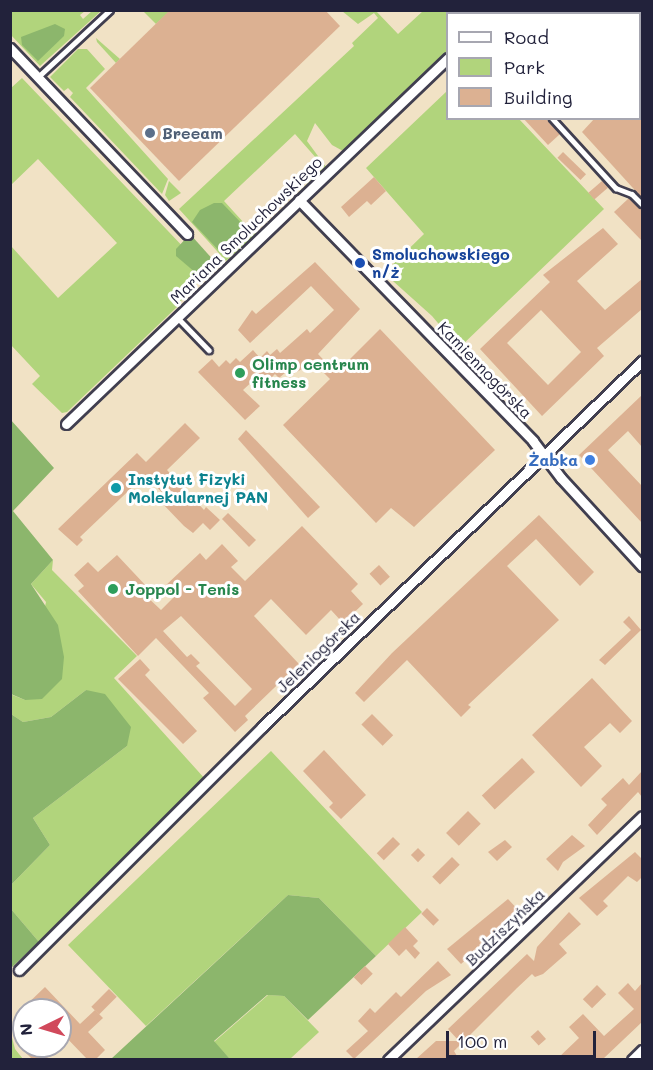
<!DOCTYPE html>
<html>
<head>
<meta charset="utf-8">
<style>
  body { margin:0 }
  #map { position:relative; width:653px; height:1070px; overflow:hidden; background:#f1e2c5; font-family:Mali,sans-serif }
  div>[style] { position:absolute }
  .green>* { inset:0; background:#b1d47c }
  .forest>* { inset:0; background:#8cb66c }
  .building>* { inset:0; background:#dcb192; transform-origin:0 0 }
  .roads { filter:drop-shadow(2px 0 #413f50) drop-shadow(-2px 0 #413f50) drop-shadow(0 2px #413f50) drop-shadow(0 -2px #413f50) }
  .lane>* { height:4.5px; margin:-2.25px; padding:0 2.25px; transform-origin:2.25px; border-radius:2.25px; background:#fff }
  .street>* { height:9px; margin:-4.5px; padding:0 4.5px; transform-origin:4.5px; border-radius:4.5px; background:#fff }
  .dots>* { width:16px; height:16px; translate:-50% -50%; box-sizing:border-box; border:3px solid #fff; border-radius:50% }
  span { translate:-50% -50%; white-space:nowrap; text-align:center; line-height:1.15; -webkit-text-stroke:6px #fff; paint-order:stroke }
  .service-label { font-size:16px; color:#4e5e75; font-weight:700 }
  .left { translate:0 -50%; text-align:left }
  .street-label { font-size:16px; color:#22223b }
  .transit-label { font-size:16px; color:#164399; font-weight:700 }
  .leisure-label { font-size:16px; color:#27864d; font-weight:700 }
  .shop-label { font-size:16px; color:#366cbe; font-weight:700 }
  .right { translate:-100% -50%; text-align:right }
  .culture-label { font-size:16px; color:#0d838f; font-weight:700 }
  .frame { position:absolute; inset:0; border:12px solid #22223b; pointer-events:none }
  .legend { position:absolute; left:446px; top:12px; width:195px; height:108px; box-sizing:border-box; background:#fff; border:2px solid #a7a7b1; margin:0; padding:8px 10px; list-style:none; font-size:18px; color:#22223b }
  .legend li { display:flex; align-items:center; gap:12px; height:30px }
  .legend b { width:30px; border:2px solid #a7a7b1 }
  .north { position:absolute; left:12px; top:998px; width:60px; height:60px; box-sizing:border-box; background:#fff; border:2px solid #a7a7b1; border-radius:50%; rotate:265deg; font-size:16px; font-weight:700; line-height:24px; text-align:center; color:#22223b }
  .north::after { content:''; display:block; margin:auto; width:21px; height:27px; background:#d1495b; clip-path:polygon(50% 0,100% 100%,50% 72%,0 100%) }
  .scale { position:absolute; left:446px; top:1031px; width:150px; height:27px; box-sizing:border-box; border:3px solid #22223b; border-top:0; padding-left:8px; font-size:18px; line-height:21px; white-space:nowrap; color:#22223b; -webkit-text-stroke:4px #fff; paint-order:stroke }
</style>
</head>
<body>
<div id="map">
  <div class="green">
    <div style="clip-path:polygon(11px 11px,85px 11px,80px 15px,83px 19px,92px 11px,101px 11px,40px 66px,11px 35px)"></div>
    <div style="clip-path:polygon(143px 11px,167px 11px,169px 12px,156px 24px)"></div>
    <div style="clip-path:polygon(342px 11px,376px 11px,398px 34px,423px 11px,449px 11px,447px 51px,343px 151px,332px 145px,315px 123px,307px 141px,326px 167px,268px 223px,324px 167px,295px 134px,224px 201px,254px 234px,260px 231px,226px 261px,179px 209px,354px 46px,352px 43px,378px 18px,374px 13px,358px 24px)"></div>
    <div style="clip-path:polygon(96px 38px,120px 59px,116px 63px,97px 42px)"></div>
    <div style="clip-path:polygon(78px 49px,87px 49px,105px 69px,86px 88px,168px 179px,162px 194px,70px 97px,73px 93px,68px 88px,64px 91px,50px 77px)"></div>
    <div style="clip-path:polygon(22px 78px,210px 275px,188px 290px,178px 306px,67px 412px,62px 413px,32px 384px,40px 376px,11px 345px,11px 246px,58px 298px,117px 243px,38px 159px,11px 185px,11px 88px)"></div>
    <div style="clip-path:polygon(447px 91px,448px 118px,519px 119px,604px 209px,459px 348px,432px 316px,384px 273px,424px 234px,366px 168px)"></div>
    <div style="clip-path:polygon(169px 181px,181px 193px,169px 201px,165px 195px)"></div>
    <div style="clip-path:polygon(53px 560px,52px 570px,137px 656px,114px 678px,206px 780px,39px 942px,11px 909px,11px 885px,50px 845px,33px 818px,127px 746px,86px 690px,51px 717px,23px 722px,11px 714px,10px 694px,25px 700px,46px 602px,31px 584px)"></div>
    <div style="clip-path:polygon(271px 751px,422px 912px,376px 956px,319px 898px,288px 895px,146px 1026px,68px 945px)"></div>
    <div style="clip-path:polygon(268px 995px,284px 996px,319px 1032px,290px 1059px,230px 1059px,214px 1042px)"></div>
    <div style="clip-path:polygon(10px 1030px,15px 1049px,23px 1059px,11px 1059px)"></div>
  </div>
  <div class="forest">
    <div style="clip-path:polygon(55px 24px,65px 29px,64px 36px,38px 61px,22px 45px,21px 37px)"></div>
    <div style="clip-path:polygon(214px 203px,222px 203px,250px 232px,224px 256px,192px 222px,200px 210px)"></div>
    <div style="clip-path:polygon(190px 234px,216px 263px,203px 279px,176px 256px,176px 249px)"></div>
    <div style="clip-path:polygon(10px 419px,54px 468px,13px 511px,53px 560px,31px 584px,58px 625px,64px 657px,62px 679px,42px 699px,25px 700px,11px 694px)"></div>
    <div style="clip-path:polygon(86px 690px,105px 694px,131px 727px,127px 746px,33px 818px,50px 845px,11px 885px,11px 714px,23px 722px,51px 717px)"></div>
    <div style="clip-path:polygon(288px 895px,319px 898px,376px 956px,308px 1020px,284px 996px,267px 995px,214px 1041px,230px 1059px,111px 1059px)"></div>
    <div style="clip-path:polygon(11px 909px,39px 942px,11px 968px)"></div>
  </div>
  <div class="building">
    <div style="clip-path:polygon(170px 10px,325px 10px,340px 26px,179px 181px,90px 88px)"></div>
    <div style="clip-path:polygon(523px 118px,545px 118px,560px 134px,548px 145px)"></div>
    <div style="clip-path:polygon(595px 118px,642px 118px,642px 198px,582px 132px)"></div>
    <div style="left:563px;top:152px;width:32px;height:8px;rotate:44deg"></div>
    <div style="clip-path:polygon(374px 177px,386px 191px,371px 205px,367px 201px,349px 217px,341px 207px)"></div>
    <div style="left:602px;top:181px;width:9px;height:18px;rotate:49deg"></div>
    <div style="clip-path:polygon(629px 198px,642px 208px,642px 241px,614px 212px)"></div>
    <div style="clip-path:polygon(evenodd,603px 228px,618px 244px,577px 281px,605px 310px,642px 279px,642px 309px,597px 348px,604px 356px,542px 416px,480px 349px,550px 282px,543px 275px,603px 228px,541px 310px,581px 352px,548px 385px,507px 343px,541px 310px)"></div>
    <div style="clip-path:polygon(315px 262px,360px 309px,318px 354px,336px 373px,380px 329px,495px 450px,414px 527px,391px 508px,376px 523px,283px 425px,330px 379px,316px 365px,310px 371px,306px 367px,289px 376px,286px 372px,279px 378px,275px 374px,269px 380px,265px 376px,259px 383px,255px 379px,243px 390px,260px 406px,245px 420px,198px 372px,212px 359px,219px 367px,226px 360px,230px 364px,236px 358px,240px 362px,253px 350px,260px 358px,267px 351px,270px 355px,277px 349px,280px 353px,307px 329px,310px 333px,334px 310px,311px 286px,250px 343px,238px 330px,252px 310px,256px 314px)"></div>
    <div style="clip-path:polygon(642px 395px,642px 447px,628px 431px,608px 450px,642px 486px,642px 523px,579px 455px)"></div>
    <div style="clip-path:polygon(185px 423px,200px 438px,167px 470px,204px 510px,206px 507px,220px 520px,210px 530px,203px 523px,193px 533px,184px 526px,160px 501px,165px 496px,148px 477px,144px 481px,142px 478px,80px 537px,83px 540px,77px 546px,58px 529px,137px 453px,146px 462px)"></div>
    <div style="clip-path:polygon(246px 430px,320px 507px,308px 518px,238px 439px)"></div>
    <div style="clip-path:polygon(228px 513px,256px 540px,249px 547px,222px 519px)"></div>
    <div style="clip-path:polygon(539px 515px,594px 572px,580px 586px,536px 539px,507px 566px,559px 620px,468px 705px,471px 707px,461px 717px,407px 660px,364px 702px,355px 693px,392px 653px)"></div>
    <div style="clip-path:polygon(evenodd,302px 526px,358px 584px,351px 591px,363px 604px,343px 623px,331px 610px,306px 635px,271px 599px,254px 616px,299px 664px,245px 716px,248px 720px,235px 732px,203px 698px,209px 693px,156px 638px,138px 656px,78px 591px,84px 586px,74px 575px,88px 562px,98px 572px,117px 555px,148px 588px,143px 593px,161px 610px,174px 597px,164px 587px,200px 553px,206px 560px,222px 544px,238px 561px,231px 567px,245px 581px,302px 526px,181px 616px,252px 689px,235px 706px,196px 666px,200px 663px,191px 654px,187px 657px,163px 631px,181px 616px)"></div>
    <div style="left:379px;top:565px;width:16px;height:13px;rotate:47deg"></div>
    <div style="clip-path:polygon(629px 616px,641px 630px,605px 665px,599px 660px,631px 630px,623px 622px)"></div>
    <div style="clip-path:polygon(140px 659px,150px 670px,145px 675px,197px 731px,183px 744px,118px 679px)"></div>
    <div style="clip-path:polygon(592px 678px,632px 721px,620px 733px,610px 723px,584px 747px,602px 766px,581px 787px,532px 735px)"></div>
    <div style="left:372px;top:714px;width:30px;height:15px;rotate:45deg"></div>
    <div style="clip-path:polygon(324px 750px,366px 795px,341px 819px,329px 807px,333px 803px,303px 771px)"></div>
    <div style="left:522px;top:758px;width:19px;height:55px;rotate:47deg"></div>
    <div style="clip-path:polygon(642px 771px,642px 797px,638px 792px,597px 835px,588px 825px,607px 805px,601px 799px,623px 778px,629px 785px)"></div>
    <div style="left:468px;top:811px;width:18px;height:31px;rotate:45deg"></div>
    <div style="clip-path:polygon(572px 835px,585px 846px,563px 862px,558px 871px,546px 859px)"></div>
    <div style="left:393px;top:837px;width:10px;height:23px;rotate:45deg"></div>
    <div style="clip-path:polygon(505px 840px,512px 847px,497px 861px,488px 852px)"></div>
    <div style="left:418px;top:848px;width:10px;height:10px;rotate:45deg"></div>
    <div style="clip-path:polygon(635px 852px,642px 859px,642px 877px,637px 882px,628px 876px,603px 901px,608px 906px,597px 916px,579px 898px)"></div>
    <div style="left:452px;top:857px;width:11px;height:28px;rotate:45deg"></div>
    <div style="clip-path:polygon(508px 899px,520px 912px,461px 964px,447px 949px)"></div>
    <div style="left:427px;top:908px;width:17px;height:8px;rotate:45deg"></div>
    <div style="clip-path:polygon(569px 912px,581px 924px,559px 944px,567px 953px,543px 974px,535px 977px,532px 974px,517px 988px,454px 1051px,457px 1056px,453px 1059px,416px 1059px,436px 1041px,459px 1041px,448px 1029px,527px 954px,534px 961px,537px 947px)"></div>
    <div style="clip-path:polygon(405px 927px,418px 941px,413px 946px,420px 953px,415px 959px,406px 949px,399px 956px,388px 944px)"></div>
    <div style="clip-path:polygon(438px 961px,451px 975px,426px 991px,354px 1059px,346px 1051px,368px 1031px,358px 1021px,370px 1008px,375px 1013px,396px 992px,401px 997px)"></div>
    <div style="left:365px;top:966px;width:11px;height:16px;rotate:45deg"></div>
    <div style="clip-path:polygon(628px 983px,635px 991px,642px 983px,642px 1022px,603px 1059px,557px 1059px,579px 1038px,569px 1027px,583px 1014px,604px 1036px,634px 1009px,618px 993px)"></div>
    <div style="left:597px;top:985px;width:13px;height:20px;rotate:45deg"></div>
    <div style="clip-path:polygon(45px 987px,80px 1024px,95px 1010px,103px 1018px,88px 1032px,105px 1050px,96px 1059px,87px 1059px,60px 1031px,60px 1010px,21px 1010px)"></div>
    <div style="left:109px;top:989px;width:11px;height:25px;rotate:45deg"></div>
    <div style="left:538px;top:1030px;width:12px;height:10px;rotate:48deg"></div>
    <div style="clip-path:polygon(33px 1046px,49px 1046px,54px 1051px,46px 1059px,32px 1059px,26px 1053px)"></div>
  </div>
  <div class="roads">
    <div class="lane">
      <div style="left:38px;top:77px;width:98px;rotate:-42.9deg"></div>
      <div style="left:552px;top:118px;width:95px;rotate:47.6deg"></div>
      <div style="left:616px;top:188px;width:17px;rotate:21deg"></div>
      <div style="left:632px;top:194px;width:14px;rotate:45deg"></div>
      <div style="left:177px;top:317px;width:46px;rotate:45.9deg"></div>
    </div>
    <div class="street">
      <div style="left:494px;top:14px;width:5px;rotate:-53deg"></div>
      <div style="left:10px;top:48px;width:257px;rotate:46.4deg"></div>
      <div style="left:299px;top:200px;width:336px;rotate:45.8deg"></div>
      <div style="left:533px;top:441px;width:46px;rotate:52.9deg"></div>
      <div style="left:561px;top:478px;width:120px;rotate:47.4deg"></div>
      <div style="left:66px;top:424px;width:529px;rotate:-43.77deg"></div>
      <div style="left:19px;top:970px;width:344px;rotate:-45deg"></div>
      <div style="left:262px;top:727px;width:528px;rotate:-43.92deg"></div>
      <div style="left:388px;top:1060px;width:352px;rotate:-43.8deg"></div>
      <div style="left:632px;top:1060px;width:14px;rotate:-45deg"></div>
    </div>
  </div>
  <div class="dots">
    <div style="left:150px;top:133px;background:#5c6f8a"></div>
    <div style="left:360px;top:263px;background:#1a4fb4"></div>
    <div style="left:240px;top:373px;background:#2e9e5b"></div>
    <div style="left:590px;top:460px;background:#3f7fe0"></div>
    <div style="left:116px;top:488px;background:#0f9aa8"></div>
    <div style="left:113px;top:589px;background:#2e9e5b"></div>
  </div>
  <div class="service-label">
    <span class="left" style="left:162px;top:133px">Breeam</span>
  </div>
  <div class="street-label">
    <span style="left:246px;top:230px;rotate:-44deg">Mariana Smoluchowskiego</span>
    <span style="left:485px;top:370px;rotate:46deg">Kamiennogórska</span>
    <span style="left:318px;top:652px;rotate:-44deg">Jeleniogórska</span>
    <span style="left:505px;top:927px;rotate:-44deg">Budziszyńska</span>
  </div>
  <div class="transit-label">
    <span class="left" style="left:372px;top:263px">Smoluchowskiego<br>n/ż</span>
  </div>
  <div class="leisure-label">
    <span class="left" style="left:252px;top:373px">Olimp centrum<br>fitness</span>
    <span class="left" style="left:125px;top:589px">Joppol - Tenis</span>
  </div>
  <div class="shop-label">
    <span class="right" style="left:578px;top:460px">Żabka</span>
  </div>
  <div class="culture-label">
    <span class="left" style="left:128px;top:488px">Instytut Fizyki<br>Molekularnej PAN</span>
  </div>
  <div class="frame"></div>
  <ul class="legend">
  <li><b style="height:8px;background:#fff"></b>Road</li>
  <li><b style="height:16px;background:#b1d47c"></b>Park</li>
  <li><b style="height:16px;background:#dcb192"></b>Building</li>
  </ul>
  <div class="north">N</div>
  <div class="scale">100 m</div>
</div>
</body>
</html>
